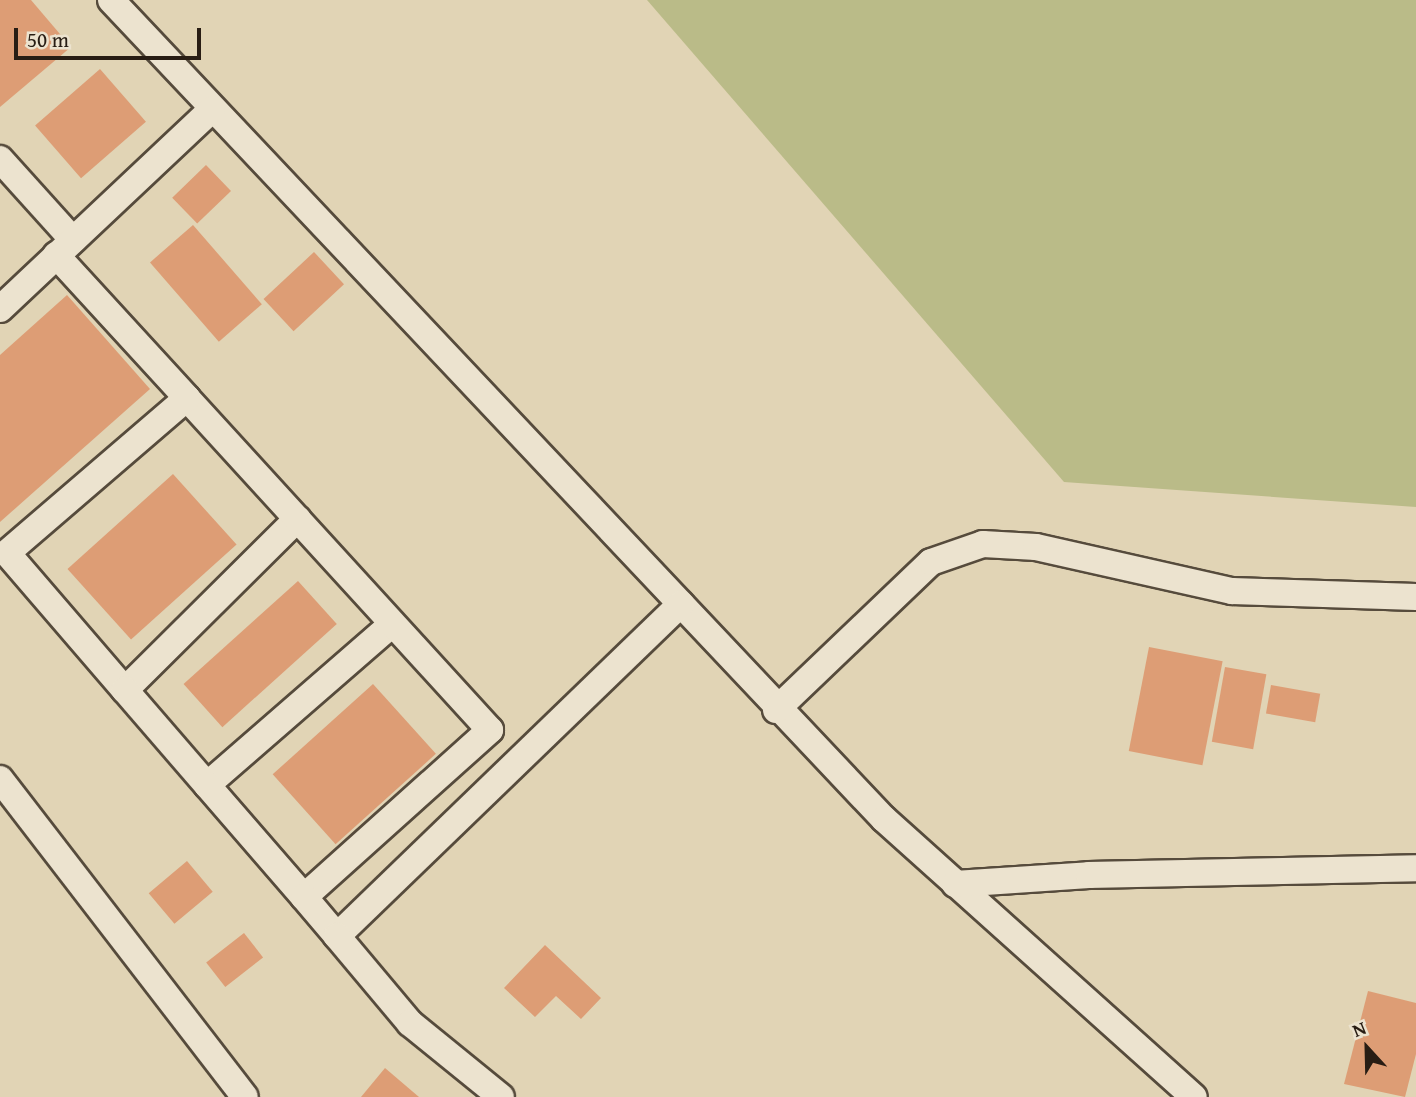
<!DOCTYPE html>
<html>
<head>
<meta charset="utf-8">
<style>
  body { margin:0 }
  #map { position:relative; width:1416px; height:1097px; overflow:hidden; background:#e1d4b5; font-family:"Gentium Book Plus",serif }
  div>[style] { position:absolute }
  .green>* { inset:0; background:#babb88 }
  .building>* { inset:0; background:#dd9d75; transform-origin:0 0 }
  .roads { filter:drop-shadow(2px 0 #564b3c) drop-shadow(-2px 0 #564b3c) drop-shadow(0 2px #564b3c) drop-shadow(0 -2px #564b3c) }
  .minor>* { height:26px; margin:-13px; padding:0 13px; transform-origin:13px; border-radius:13px; background:#ece3cf }
  span { translate:-50% -50%; white-space:nowrap; text-align:center; line-height:1.15; -webkit-text-stroke:6px #ece3cf; paint-order:stroke }
  .north { position:absolute; left:1332px; top:1013px; width:70px; height:70px; -webkit-text-stroke:5px #ece3cf; paint-order:stroke; rotate:338deg; font-size:19px; font-weight:700; line-height:28px; text-align:center; color:#281d14 }
  .north::after { content:''; display:block; margin:auto; width:24px; height:32px; background:#281d14; clip-path:polygon(50% 0,100% 100%,50% 72%,0 100%) }
  .scale { position:absolute; left:14px; top:28px; width:187px; height:32px; box-sizing:border-box; border:4px solid #281d14; border-top:0; padding-left:9px; font-size:21px; line-height:24px; white-space:nowrap; color:#281d14; -webkit-text-stroke:5px #ece3cf; paint-order:stroke }
</style>
</head>
<body>
<div id="map">
  <div class="green">
    <div style="clip-path:polygon(647px 0,1416px 0,1416px 507px,1064px 482px)"></div>
  </div>
  <div class="building">
    <div style="clip-path:polygon(0 0,31px 0,71px 47px,0 107px)"></div>
    <div style="left:100px;top:69px;width:70px;height:86px;rotate:49deg"></div>
    <div style="left:206px;top:165px;width:36px;height:47px;rotate:46deg"></div>
    <div style="left:193px;top:225px;width:105px;height:57px;rotate:49deg"></div>
    <div style="left:314px;top:252px;width:44px;height:69px;rotate:47deg"></div>
    <div style="clip-path:polygon(67px 295px,150px 389px,0 522px,0 355px)"></div>
    <div style="left:173px;top:474px;width:95px;height:142px;rotate:48deg"></div>
    <div style="left:298px;top:581px;width:58px;height:154px;rotate:48deg"></div>
    <div style="left:1149px;top:647px;width:75px;height:106px;rotate:11deg"></div>
    <div style="left:1225px;top:667px;width:42px;height:76px;rotate:10deg"></div>
    <div style="left:373px;top:684px;width:94px;height:135px;rotate:48deg"></div>
    <div style="left:1271px;top:685px;width:50px;height:29px;rotate:10deg"></div>
    <div style="left:187px;top:861px;width:40px;height:50px;rotate:50deg"></div>
    <div style="left:244px;top:933px;width:31px;height:48px;rotate:52deg"></div>
    <div style="clip-path:polygon(545px 945px,601px 998px,581px 1019px,556px 996px,535px 1017px,504px 988px)"></div>
    <div style="clip-path:polygon(1368px 991px,1416px 1003px,1416px 1054px,1405px 1097px,1344px 1084px)"></div>
    <div style="clip-path:polygon(385px 1068px,419px 1097px,361px 1097px)"></div>
  </div>
  <div class="roads">
    <div class="minor">
      <div style="left:111px;top:0;width:1126px;rotate:46.66deg"></div>
      <div style="left:884px;top:819px;width:416px;rotate:41.9deg"></div>
      <div style="left:0;top:159px;width:109px;rotate:48deg"></div>
      <div style="left:56px;top:255px;width:194px;rotate:47.5deg"></div>
      <div style="left:0;top:309px;width:291px;rotate:-43.3deg"></div>
      <div style="left:125px;top:690px;width:243px;rotate:-44.8deg"></div>
      <div style="left:776px;top:710px;width:214px;rotate:-43.7deg"></div>
      <div style="left:931px;top:562px;width:55px;rotate:-19.1deg"></div>
      <div style="left:983px;top:544px;width:53px;rotate:3.2deg"></div>
      <div style="left:1036px;top:547px;width:201px;rotate:12.7deg"></div>
      <div style="left:1232px;top:591px;width:184px;rotate:1.9deg"></div>
      <div style="left:0;top:779px;width:401px;rotate:52.4deg"></div>
      <div style="left:207px;top:785px;width:245px;rotate:-41deg"></div>
      <div style="left:955px;top:884px;width:134px;rotate:-3.8deg"></div>
      <div style="left:1089px;top:875px;width:327px;rotate:-1.2deg"></div>
      <div style="left:304px;top:897px;width:250px;rotate:-41.9deg"></div>
      <div style="left:490px;top:730px;width:449px;rotate:-132.4deg"></div>
      <div style="left:187px;top:398px;width:238px;rotate:139.3deg"></div>
      <div style="left:7px;top:553px;width:181px;rotate:49.3deg"></div>
      <div style="left:125px;top:690px;width:125px;rotate:49.2deg"></div>
      <div style="left:207px;top:785px;width:148px;rotate:49.1deg"></div>
      <div style="left:304px;top:897px;width:51px;rotate:49.8deg"></div>
      <div style="left:337px;top:936px;width:478px;rotate:-44deg"></div>
      <div style="left:337px;top:936px;width:114px;rotate:50deg"></div>
      <div style="left:410px;top:1023px;width:117px;rotate:39.1deg"></div>
    </div>
  </div>
  <div class="north">N</div>
  <div class="scale">50 m</div>
</div>
</body>
</html>
